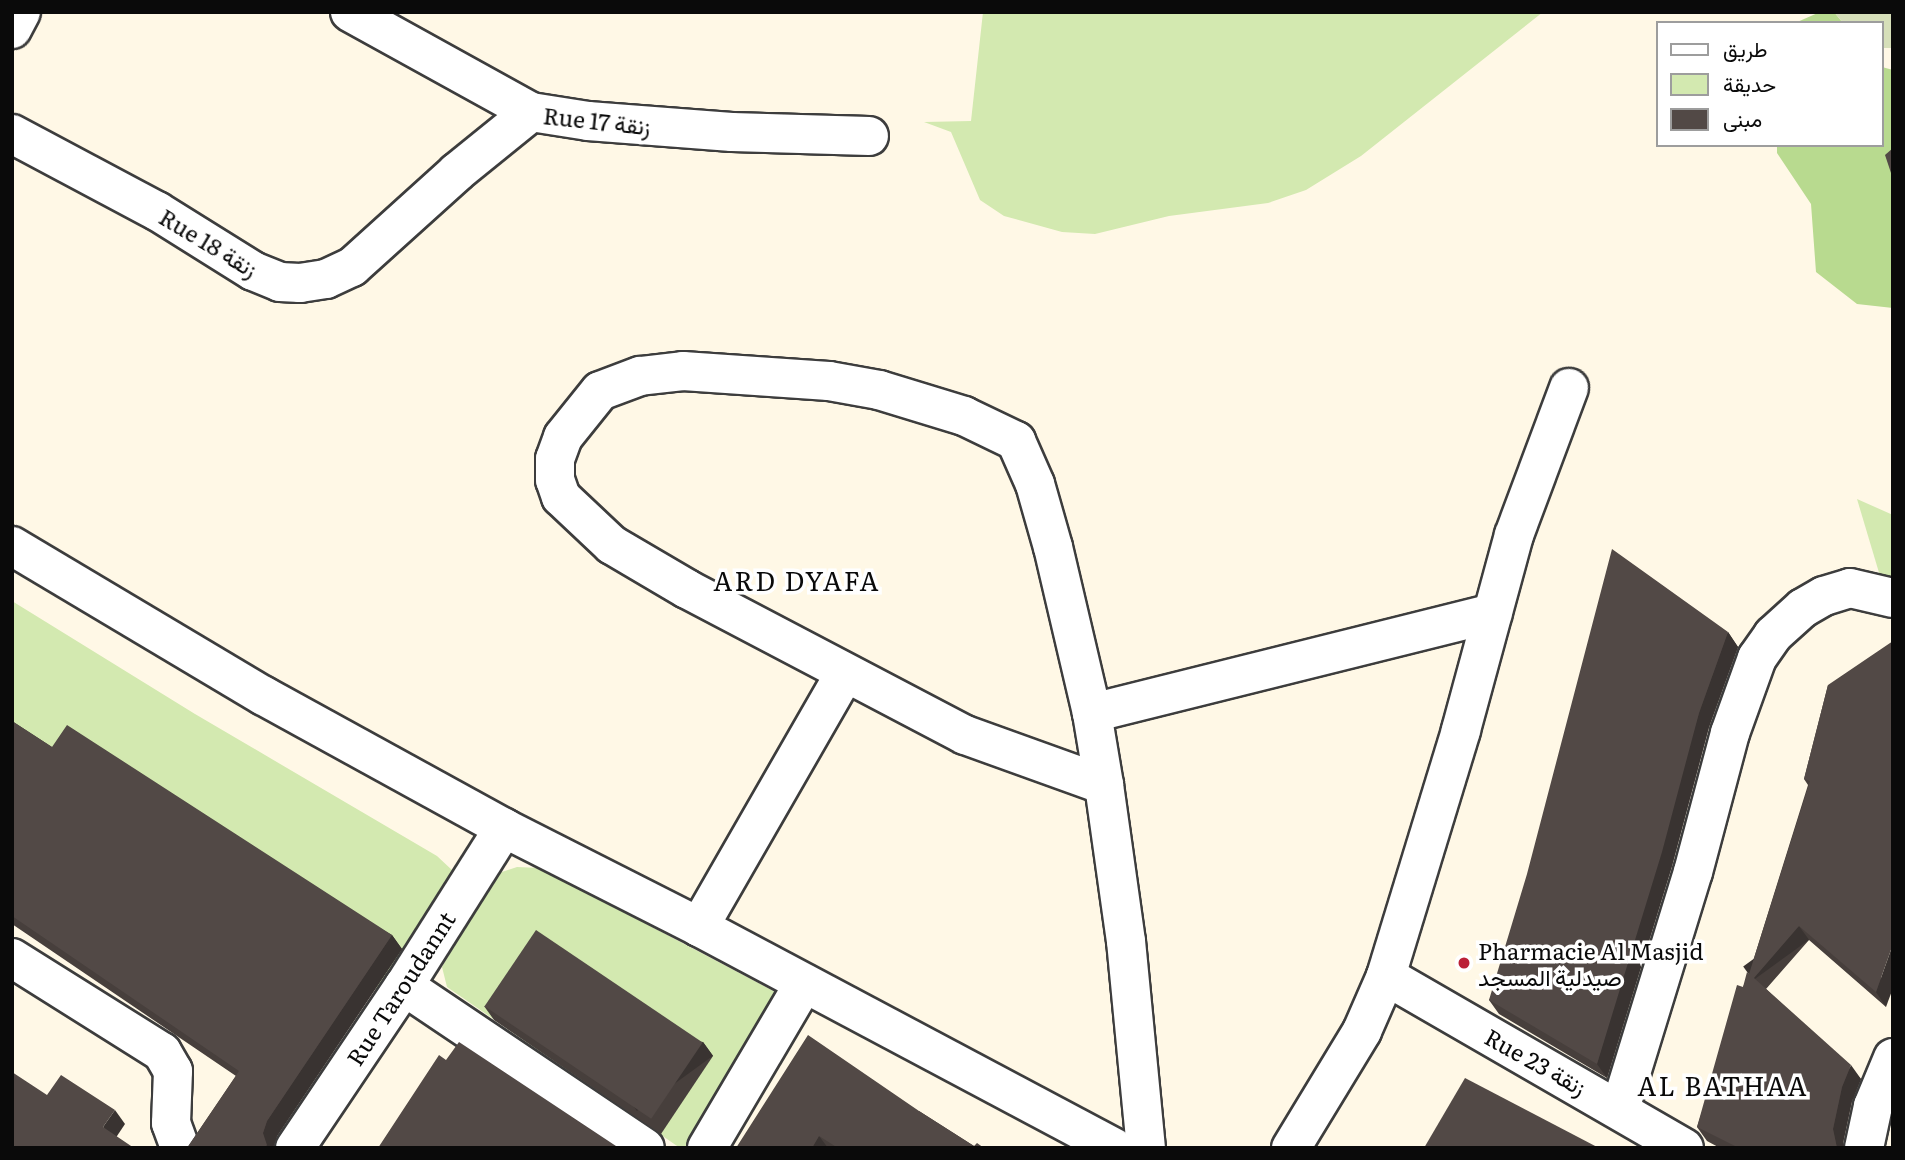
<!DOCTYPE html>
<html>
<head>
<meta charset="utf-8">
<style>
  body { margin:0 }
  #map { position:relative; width:1905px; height:1160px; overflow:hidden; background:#fff8e6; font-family:Literata,Vazirmatn,serif }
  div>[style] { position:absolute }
  .green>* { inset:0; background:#d3e9b0 }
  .forest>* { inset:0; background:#b8da8f }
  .cemetery>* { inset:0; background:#d6dfb9 }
  .roads { filter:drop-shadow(2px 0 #3d3d3d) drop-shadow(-2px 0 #3d3d3d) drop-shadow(0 2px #3d3d3d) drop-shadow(0 -2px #3d3d3d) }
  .minor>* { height:38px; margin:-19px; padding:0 19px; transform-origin:19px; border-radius:19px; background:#fff }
  .wall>* { inset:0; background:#473f3c }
  .shaded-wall>* { inset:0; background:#393331; transform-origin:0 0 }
  .building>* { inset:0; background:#524946; transform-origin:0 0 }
  .dots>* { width:19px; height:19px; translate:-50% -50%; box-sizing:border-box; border:4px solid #fff; border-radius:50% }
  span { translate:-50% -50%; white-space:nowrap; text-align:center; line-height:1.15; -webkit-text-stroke:7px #fff; paint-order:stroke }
  .street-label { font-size:23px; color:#0a0a0a }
  .poi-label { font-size:23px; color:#0a0a0a }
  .left { translate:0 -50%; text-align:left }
  .quarter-label { font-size:26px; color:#0a0a0a; letter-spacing:2px }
  .frame { position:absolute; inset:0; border:14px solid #0a0a0a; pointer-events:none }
  .legend { position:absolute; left:1656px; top:21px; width:228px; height:126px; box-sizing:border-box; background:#fff; border:2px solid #9d9d9d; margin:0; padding:9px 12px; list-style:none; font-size:21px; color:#0a0a0a }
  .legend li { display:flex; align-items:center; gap:14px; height:35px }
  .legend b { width:35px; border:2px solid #9d9d9d }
</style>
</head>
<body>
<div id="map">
  <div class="green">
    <div style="clip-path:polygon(983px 12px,1543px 12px,1361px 156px,1306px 190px,1268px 203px,1169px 216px,1095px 234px,1062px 232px,1004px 216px,980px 200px,951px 132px,924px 122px,971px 121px)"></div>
    <div style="clip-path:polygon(1857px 499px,1893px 515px,1893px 581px,1880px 576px)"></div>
    <div style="clip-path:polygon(12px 601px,195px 714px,437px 856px,453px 871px,453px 882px,386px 995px,12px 748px)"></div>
    <div style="clip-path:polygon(517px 867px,540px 868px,781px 995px,688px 1148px,680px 1148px,447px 987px,442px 967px,490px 882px,499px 873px)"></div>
  </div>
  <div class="forest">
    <div style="clip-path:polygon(1820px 12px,1834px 12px,1843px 23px,1795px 23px)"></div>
    <div style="clip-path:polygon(1882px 67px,1893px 70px,1893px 308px,1857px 304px,1816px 272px,1811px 204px,1777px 153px,1777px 145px,1882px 145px)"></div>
  </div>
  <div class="cemetery">
    <div style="clip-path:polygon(1834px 12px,1893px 12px,1893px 48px,1882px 48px,1882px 23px,1843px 23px)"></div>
  </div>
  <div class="roads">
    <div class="minor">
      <div style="left:350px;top:12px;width:207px;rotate:28.9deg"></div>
      <div style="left:531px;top:112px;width:58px;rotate:9deg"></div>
      <div style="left:588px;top:121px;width:144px;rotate:4.4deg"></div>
      <div style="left:732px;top:132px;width:137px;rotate:1.7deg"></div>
      <div style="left:12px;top:29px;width:19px;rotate:-62deg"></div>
      <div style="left:12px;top:134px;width:164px;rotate:28deg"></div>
      <div style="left:157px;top:211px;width:113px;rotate:32deg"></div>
      <div style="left:253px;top:271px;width:29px;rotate:22deg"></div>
      <div style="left:280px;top:282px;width:20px;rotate:3deg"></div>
      <div style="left:300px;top:283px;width:26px;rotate:-9deg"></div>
      <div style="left:326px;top:279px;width:29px;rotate:-25deg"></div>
      <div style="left:352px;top:267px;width:142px;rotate:-42.1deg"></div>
      <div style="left:457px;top:172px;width:95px;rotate:-39deg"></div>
      <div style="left:12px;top:546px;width:293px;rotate:30.8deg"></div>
      <div style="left:264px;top:696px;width:274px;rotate:28.8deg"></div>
      <div style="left:504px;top:828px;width:219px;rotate:26.9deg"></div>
      <div style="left:699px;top:927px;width:470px;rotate:28deg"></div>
      <div style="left:1092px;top:713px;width:413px;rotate:-14deg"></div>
      <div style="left:1104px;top:785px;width:148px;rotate:-160.2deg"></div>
      <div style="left:965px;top:735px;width:314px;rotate:-152.3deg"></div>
      <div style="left:687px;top:589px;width:87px;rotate:-149.6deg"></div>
      <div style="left:612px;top:545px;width:70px;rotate:-136.7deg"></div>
      <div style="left:561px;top:497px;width:18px;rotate:-109deg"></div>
      <div style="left:555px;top:480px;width:21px;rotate:-90deg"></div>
      <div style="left:555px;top:459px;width:23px;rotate:-70deg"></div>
      <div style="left:563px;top:437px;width:59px;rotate:-51.2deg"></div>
      <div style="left:600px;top:391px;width:43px;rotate:-20.6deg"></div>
      <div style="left:640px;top:376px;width:43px;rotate:-6.6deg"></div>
      <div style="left:683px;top:371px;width:146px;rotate:3.9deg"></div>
      <div style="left:829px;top:381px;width:51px;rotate:10.2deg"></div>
      <div style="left:879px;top:390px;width:89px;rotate:17deg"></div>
      <div style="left:964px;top:416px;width:58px;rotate:25.7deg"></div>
      <div style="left:1016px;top:441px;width:47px;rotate:66.2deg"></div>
      <div style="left:1035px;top:484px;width:66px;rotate:74.1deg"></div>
      <div style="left:1053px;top:547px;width:171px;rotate:76.8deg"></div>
      <div style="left:1092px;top:713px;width:73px;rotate:80.5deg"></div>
      <div style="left:1104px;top:785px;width:158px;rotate:82deg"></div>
      <div style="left:1126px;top:941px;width:208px;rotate:84.5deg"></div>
      <div style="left:699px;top:927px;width:293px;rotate:-60.1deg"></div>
      <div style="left:12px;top:958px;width:177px;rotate:32.1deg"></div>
      <div style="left:162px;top:1052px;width:22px;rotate:60deg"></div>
      <div style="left:173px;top:1071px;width:52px;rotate:92.2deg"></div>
      <div style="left:171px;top:1123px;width:27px;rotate:70deg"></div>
      <div style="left:1386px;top:976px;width:344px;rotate:30deg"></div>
      <div style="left:404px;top:986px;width:290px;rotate:33.9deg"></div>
      <div style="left:1620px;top:1109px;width:248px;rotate:-72.9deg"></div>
      <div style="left:1693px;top:872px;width:144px;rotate:-75.1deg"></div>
      <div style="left:1730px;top:733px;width:80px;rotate:-70.2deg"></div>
      <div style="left:1757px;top:658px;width:28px;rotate:-55deg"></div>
      <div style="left:1773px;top:635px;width:40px;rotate:-42deg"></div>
      <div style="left:1803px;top:608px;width:24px;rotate:-30deg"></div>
      <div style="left:1824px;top:596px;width:27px;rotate:-17deg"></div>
      <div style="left:1850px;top:588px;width:44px;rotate:13.1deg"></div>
      <div style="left:295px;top:1148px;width:195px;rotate:-56.1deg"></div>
      <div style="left:404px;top:986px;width:187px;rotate:-57.7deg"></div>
      <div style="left:707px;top:1148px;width:191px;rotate:-59.5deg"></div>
      <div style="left:1291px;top:1148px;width:137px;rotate:-58.7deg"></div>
      <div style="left:1362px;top:1031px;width:60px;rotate:-66.4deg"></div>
      <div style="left:1386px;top:976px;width:257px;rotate:-73deg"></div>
      <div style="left:1461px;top:730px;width:202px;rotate:-74.8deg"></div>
      <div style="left:1514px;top:535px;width:157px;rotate:-69.5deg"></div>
      <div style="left:1864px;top:1148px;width:43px;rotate:-77.9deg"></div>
      <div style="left:1873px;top:1106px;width:52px;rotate:-67.4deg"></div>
    </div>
  </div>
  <div class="wall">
    <div style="clip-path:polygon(1728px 632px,1738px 647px,1709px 727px,1672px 866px,1607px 1078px,1499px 1014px,1489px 1000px)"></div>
    <div style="clip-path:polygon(1828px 685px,1886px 1007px,1809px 940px,1766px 989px,1861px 1079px,1852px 1101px,1843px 1143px,1844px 1148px,1720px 1148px,1707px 1141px,1697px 1127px,1743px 987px,1749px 974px,1808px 785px,1804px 779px)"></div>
    <div style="clip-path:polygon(12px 721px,52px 747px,392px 935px,402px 949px,277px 1136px,273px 1148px,187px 1148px,236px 1076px,12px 924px)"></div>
    <div style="clip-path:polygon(484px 1006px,703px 1042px,713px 1056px,661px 1134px,494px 1020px)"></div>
    <div style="clip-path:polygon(919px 1111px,974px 1146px,984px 1148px,736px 1148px)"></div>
  </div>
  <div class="shaded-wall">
    <div style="clip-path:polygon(1728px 632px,1738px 647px,1709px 727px,1672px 866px,1607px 1078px,1597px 1064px,1699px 713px)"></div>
    <div style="left:1799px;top:926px;width:17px;height:69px;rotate:54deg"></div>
    <div style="clip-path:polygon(392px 935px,402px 949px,277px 1136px,273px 1148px,265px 1148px,263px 1133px,267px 1121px)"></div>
    <div style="clip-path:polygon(1893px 944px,1893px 988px,1886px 1007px,1876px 992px)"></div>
    <div style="left:703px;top:1042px;width:17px;height:94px;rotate:54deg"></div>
    <div style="clip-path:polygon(1851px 1065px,1861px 1079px,1852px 1101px,1843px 1143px,1844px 1148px,1837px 1148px,1833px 1129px,1842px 1087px)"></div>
    <div style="clip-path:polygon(115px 1110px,125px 1124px,113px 1142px,103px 1127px)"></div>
    <div style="clip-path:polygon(819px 1136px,828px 1148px,812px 1148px)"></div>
  </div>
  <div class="building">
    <div style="clip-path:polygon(1893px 148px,1893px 179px,1885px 155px)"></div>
    <div style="clip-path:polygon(1612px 549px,1728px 632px,1699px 713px,1662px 852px,1597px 1064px,1489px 1000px,1527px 874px)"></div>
    <div style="clip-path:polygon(1893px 641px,1893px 944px,1876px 992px,1799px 926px,1754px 978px,1851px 1065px,1842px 1087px,1833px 1129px,1837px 1148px,1739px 1148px,1697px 1127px,1737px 985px,1743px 987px,1747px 972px,1749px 974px,1810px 781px,1804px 779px,1828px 685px)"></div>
    <div style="clip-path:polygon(12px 721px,52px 747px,67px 725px,392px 935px,267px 1121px,263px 1133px,267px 1145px,265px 1148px,187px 1148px,239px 1071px,12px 916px)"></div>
    <div style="left:536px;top:930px;width:201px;height:92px;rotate:34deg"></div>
    <div style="clip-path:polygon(808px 1035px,919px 1111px,974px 1146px,977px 1143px,984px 1148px,838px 1148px,819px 1136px,812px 1148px,736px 1148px)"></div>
    <div style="clip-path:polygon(459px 1042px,619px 1148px,378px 1148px,439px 1055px,446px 1060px)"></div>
    <div style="clip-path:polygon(12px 1072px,47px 1095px,61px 1075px,115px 1110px,103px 1127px,134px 1148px,12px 1148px)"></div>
    <div style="clip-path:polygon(1465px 1078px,1599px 1148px,1424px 1148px)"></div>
  </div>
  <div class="dots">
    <div style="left:1464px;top:963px;background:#bb2037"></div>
  </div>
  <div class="street-label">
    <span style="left:597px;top:120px;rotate:6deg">Rue 17 زنقة</span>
    <span style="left:209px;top:242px;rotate:31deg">Rue 18 زنقة</span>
    <span style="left:400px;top:988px;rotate:-57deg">Rue Taroudannt</span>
    <span style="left:1536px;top:1061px;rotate:29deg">Rue 23 زنقة</span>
  </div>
  <div class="poi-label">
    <span class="left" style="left:1478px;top:963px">Pharmacie Al Masjid<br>صيدلية المسجد</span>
  </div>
  <div class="quarter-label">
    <span style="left:797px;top:580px">ARD DYAFA</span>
    <span style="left:1723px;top:1085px">AL BATHAA</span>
  </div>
  <div class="frame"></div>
  <ul class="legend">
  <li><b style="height:9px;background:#fff"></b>طريق</li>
  <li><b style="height:19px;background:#d3e9b0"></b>حديقة</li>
  <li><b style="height:19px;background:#524946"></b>مبنى</li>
  </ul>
</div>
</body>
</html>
